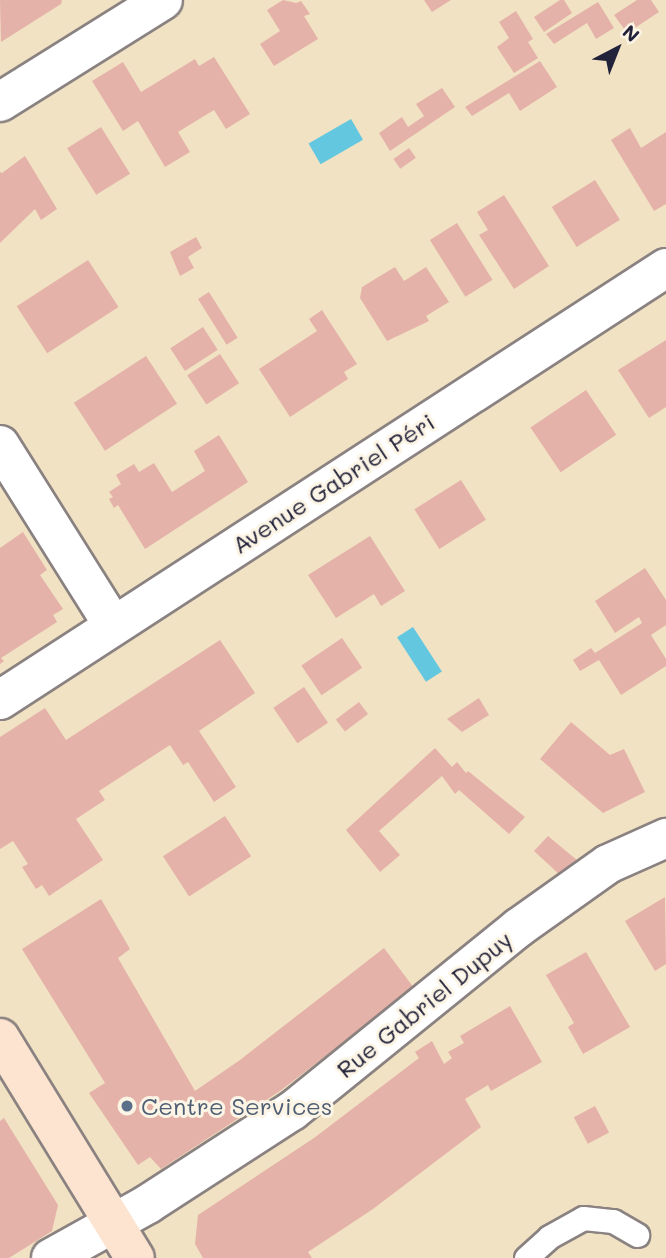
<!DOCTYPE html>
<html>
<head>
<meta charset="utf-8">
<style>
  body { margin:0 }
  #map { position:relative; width:666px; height:1258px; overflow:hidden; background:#f1e2c4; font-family:Mali,sans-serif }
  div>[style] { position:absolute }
  .water>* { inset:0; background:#62c7df; transform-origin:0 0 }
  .building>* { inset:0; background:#e5b2a9; transform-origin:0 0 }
  .roads { filter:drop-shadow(2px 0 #8a8280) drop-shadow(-2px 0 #8a8280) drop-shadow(0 2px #8a8280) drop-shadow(0 -2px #8a8280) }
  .service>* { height:23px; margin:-11.5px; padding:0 11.5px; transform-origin:11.5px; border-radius:11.5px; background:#fff }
  .minor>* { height:38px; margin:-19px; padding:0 19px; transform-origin:19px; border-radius:19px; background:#fff }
  .secondary>* { height:38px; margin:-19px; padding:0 19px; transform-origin:19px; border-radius:19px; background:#fde4d0 }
  .dots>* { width:19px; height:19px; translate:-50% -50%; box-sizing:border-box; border:4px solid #fcf5e5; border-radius:50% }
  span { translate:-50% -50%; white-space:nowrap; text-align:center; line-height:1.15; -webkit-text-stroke:6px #fcf5e5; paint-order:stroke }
  .street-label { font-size:24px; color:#22223b }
  .service-label { font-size:24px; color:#4e5e75 }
  .left { translate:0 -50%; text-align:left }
  .north { position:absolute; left:582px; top:14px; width:70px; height:70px; -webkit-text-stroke:5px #fcf5e5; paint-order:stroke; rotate:42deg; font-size:19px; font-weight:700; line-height:28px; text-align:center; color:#22223b }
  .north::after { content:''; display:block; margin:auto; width:24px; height:32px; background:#22223b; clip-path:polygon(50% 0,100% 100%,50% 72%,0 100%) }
</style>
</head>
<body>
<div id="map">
  <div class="water">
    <div style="left:351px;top:119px;width:24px;height:49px;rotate:60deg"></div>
    <div style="left:413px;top:627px;width:53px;height:19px;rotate:57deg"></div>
  </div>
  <div class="building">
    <div style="clip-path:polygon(0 0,62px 0,61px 4px,1px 42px)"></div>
    <div style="clip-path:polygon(283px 0,296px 3px,301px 1px,310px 14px,304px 16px,318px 39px,274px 66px,260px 44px,280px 31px,267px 10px)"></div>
    <div style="clip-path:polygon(424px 0,451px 0,432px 12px)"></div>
    <div style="clip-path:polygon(560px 0,564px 0,572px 13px,544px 32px,534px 17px)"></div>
    <div style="clip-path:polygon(637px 0,651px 0,659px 12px,627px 33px,614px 15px)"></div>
    <div style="clip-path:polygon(598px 2px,614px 28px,596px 39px,587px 23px,554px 44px,546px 34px)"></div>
    <div style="clip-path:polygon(516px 11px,533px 39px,528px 42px,538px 58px,514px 73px,497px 47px,509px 38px,499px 22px)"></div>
    <div style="clip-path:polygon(214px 57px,250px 114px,226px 129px,214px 110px,178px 132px,190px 152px,165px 167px,138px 121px,123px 131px,92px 81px,123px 62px,141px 92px,195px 59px,199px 66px)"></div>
    <div style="clip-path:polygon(540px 61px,557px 87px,520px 111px,509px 93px,472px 116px,465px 107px)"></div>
    <div style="clip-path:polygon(442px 88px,455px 107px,390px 151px,379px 133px,402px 117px,408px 127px,424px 116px,416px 104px)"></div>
    <div style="left:101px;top:127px;width:55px;height:40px;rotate:58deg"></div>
    <div style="clip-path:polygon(630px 128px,641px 148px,666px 132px,666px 204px,654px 211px,611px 140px)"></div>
    <div style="left:409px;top:148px;width:12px;height:19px;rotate:55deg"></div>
    <div style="clip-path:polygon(25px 156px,57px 209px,41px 220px,35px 209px,0 243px,0 172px,2px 173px)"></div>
    <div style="left:595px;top:180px;width:47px;height:51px;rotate:58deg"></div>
    <div style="clip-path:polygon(504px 195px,549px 266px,514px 289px,479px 235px,488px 230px,477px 212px)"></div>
    <div style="left:457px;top:223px;width:67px;height:32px;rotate:58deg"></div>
    <div style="clip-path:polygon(196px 237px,202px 248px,188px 257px,194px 268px,180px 276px,170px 252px)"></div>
    <div style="left:88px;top:260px;width:56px;height:85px;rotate:57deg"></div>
    <div style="clip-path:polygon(395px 267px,404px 281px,426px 267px,449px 302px,426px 316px,429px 321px,387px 341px,360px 298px,362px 287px)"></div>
    <div style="left:209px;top:292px;width:54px;height:13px;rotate:58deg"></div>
    <div style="clip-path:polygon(322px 310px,357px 364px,344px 372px,348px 379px,290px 417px,259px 369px,317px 331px,309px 319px)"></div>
    <div style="left:203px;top:327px;width:27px;height:39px;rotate:57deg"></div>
    <div style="clip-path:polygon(666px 340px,666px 407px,649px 418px,618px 370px)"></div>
    <div style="left:220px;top:354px;width:35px;height:39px;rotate:57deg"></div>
    <div style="left:146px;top:356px;width:57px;height:86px;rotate:57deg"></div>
    <div style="left:586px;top:390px;width:54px;height:67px;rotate:56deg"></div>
    <div style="clip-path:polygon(219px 435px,248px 482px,145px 549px,118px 505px,114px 508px,109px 499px,113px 497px,109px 492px,121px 484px,116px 475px,134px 464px,139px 472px,154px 463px,172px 492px,205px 471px,194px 451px)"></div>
    <div style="left:461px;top:480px;width:47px;height:55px;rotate:58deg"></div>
    <div style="clip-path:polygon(23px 532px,47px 570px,40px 575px,63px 609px,53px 615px,57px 622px,1px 658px,4px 661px,0 664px,0 548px)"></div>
    <div style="clip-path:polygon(370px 536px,405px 591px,381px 606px,374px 594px,336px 618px,308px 575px)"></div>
    <div style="clip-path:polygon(645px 568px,666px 600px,666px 625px,651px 635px,666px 659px,666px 666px,621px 695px,599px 660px,580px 671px,573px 660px,591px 648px,595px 653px,642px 623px,639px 617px,615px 633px,595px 601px)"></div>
    <div style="left:342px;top:638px;width:36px;height:49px;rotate:56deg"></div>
    <div style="clip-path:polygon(220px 640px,255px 693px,199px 731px,236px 787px,214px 802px,188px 762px,183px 765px,170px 745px,99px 791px,105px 800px,76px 819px,103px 860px,49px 896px,42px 885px,36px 889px,22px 867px,28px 864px,13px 841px,0 849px,0 737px,45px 708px,66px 740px)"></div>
    <div style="left:304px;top:687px;width:43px;height:37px;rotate:56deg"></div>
    <div style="clip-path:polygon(479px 698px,489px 715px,462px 732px,447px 719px)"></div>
    <div style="left:359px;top:702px;width:15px;height:29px;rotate:53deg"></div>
    <div style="clip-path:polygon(571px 722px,610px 755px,624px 749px,645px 792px,603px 813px,540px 759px)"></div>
    <div style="clip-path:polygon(435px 748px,452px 767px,457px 762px,466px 773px,468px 771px,525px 817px,509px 834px,459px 790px,455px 794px,442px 776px,379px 831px,400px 855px,380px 872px,346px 830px)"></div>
    <div style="left:225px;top:816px;width:48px;height:74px;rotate:57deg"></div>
    <div style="clip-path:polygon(548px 836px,578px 861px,560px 875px,534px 851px)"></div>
    <div style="clip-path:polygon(665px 897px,666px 964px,655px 971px,625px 921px)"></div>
    <div style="clip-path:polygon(101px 899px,130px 949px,118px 958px,195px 1091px,240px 1060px,384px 948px,414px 988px,280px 1091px,161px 1169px,150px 1157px,138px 1165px,89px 1093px,105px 1083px,22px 949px)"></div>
    <div style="clip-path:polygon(586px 952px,630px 1027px,583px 1054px,568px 1027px,574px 1023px,546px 975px)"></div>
    <div style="clip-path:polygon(510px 1006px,542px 1062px,491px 1091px,488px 1085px,465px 1099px,481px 1127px,373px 1209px,308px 1252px,312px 1258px,203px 1258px,195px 1244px,198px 1215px,314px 1138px,419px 1058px,415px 1052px,432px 1041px,444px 1064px,452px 1058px,448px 1052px,464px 1043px,460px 1036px)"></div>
    <div style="left:595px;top:1106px;width:30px;height:24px;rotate:62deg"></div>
    <div style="clip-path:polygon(4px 1118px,58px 1205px,52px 1231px,9px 1258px,0 1258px,0 1121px)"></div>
  </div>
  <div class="roads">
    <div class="service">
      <div style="left:526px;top:1258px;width:31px;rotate:-42deg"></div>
      <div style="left:549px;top:1237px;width:39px;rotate:-29deg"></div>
      <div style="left:583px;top:1218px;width:30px;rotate:6deg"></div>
      <div style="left:613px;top:1221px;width:28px;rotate:30deg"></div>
    </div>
    <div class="minor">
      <div style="left:0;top:102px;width:192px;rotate:-32deg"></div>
      <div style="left:0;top:445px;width:213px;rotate:57.9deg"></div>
      <div style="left:0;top:700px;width:794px;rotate:-32.97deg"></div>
      <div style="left:51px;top:1258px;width:111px;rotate:-29.1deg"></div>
      <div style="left:148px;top:1204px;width:171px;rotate:-32.9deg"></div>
      <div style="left:292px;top:1111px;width:291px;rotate:-39deg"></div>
      <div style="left:518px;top:928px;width:110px;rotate:-35.4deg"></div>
      <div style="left:608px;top:864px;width:64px;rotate:-24.1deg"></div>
    </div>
    <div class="secondary">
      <div style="left:0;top:1038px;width:258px;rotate:58.5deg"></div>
    </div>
  </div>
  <div class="dots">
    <div style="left:127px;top:1106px;background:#5c6f8a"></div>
  </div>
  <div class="street-label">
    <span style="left:333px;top:483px;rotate:-33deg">Avenue Gabriel Péri</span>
    <span style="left:424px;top:1004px;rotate:-39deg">Rue Gabriel Dupuy</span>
  </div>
  <div class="service-label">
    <span class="left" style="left:141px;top:1106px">Centre Services</span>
  </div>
  <div class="north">N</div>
</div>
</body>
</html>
